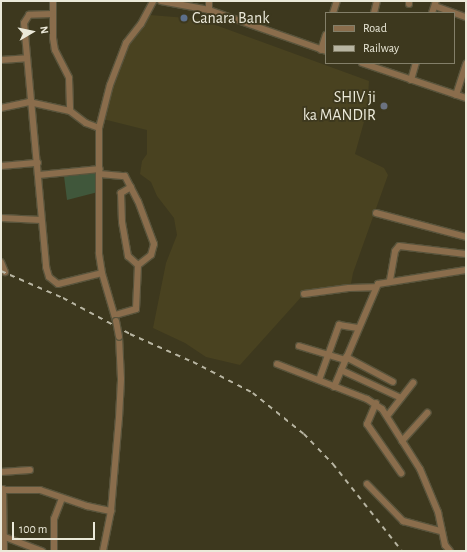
<!DOCTYPE html>
<html>
<head>
<meta charset="utf-8">
<style>
  body { margin:0 }
  #map { position:relative; width:467px; height:552px; overflow:hidden; background:#3d381e; font-family:"Alegreya Sans",sans-serif }
  div>[style] { position:absolute }
  .built>* { inset:0; background:#494220 }
  .green>* { inset:0; background:#40573b }
  .roads { filter:drop-shadow(1px 0 #59543c) drop-shadow(-1px 0 #59543c) drop-shadow(0 1px #59543c) drop-shadow(0 -1px #59543c) }
  .minor>* { height:6px; margin:-3px; padding:0 3px; transform-origin:3px; border-radius:3px; background:#8a6d4c }
  .rail>* { height:1.5px; margin-top:-0.75px; transform-origin:0; background:repeating-linear-gradient(90deg,#b8b5a2 0 5px,transparent 0 10px) }
  .bridges { filter:drop-shadow(1px 0 #59543c) drop-shadow(-1px 0 #59543c) drop-shadow(0 1px #59543c) drop-shadow(0 -1px #59543c) }
  .minor-bridge>* { height:6px; margin:-3px; padding:0 3px; transform-origin:3px; border-radius:3px; background:#8a6d4c }
  .dots>* { width:11px; height:11px; translate:-50% -50%; box-sizing:border-box; border:2px solid #3d381e; border-radius:50% }
  span { translate:-50% -50%; white-space:nowrap; text-align:center; line-height:1.15; -webkit-text-stroke:3.5px #3d381e; paint-order:stroke }
  .poi-label { font-size:16px; color:#ebe9d9 }
  .left { translate:0 -50%; text-align:left }
  .right { translate:-100% -50%; text-align:right }
  .frame { position:absolute; inset:0; border:2px solid #ebe9d9; pointer-events:none }
  .legend { position:absolute; left:325px; top:12px; width:130px; height:52px; box-sizing:border-box; background:#3d381e; border:1px solid #837f69; margin:0; padding:5px 7px; list-style:none; font-size:12px; color:#ebe9d9 }
  .legend li { display:flex; align-items:center; gap:8px; height:20px }
  .legend b { width:20px; border:1px solid #837f69 }
  .north { position:absolute; left:12px; top:12px; width:40px; height:40px; -webkit-text-stroke:3px #3d381e; paint-order:stroke; rotate:81deg; font-size:11px; font-weight:700; line-height:16px; text-align:center; color:#ebe9d9 }
  .north::after { content:''; display:block; margin:auto; width:14px; height:18px; background:#ebe9d9; clip-path:polygon(50% 0,100% 100%,50% 72%,0 100%) }
  .scale { position:absolute; left:12px; top:522px; width:83px; height:18px; box-sizing:border-box; border:2px solid #ebe9d9; border-top:0; padding-left:5px; font-size:12px; line-height:14px; white-space:nowrap; color:#ebe9d9; -webkit-text-stroke:3px #3d381e; paint-order:stroke }
</style>
</head>
<body>
<div id="map">
  <div class="built">
    <div style="clip-path:polygon(150px 15px,199px 19px,369px 81px,367px 111px,355px 154px,384px 168px,388px 175px,353px 273px,350px 289px,303px 295px,240px 365px,206px 357px,185px 343px,153px 328px,166px 263px,177px 235px,174px 218px,157px 196px,151px 182px,140px 174px,142px 161px,147px 154px,147px 130px,103px 119px,121px 55px,146px 16px)"></div>
  </div>
  <div class="green">
    <div style="clip-path:polygon(98px 173px,98px 192px,67px 200px,64px 176px)"></div>
  </div>
  <div class="roads">
    <div class="minor">
      <div style="left:53px;top:1px;width:37px;rotate:90deg"></div>
      <div style="left:53px;top:38px;width:12px;rotate:81deg"></div>
      <div style="left:55px;top:50px;width:31px;rotate:63deg"></div>
      <div style="left:69px;top:78px;width:33px;rotate:88deg"></div>
      <div style="left:70px;top:111px;width:20px;rotate:37deg"></div>
      <div style="left:86px;top:123px;width:14px;rotate:21deg"></div>
      <div style="left:161px;top:1px;width:49px;rotate:10.6deg"></div>
      <div style="left:209px;top:1px;width:9px;rotate:90deg"></div>
      <div style="left:209px;top:10px;width:124px;rotate:19.3deg"></div>
      <div style="left:409px;top:4px;width:3px;rotate:-90deg"></div>
      <div style="left:435px;top:6px;width:33px;rotate:20deg"></div>
      <div style="left:333px;top:13px;width:13px;rotate:-72deg"></div>
      <div style="left:374px;top:13px;width:12px;rotate:-76deg"></div>
      <div style="left:432px;top:13px;width:13px;rotate:-72deg"></div>
      <div style="left:52px;top:14px;width:23px;rotate:178deg"></div>
      <div style="left:29px;top:15px;width:9px;rotate:122deg"></div>
      <div style="left:24px;top:23px;width:245px;rotate:84.8deg"></div>
      <div style="left:46px;top:267px;width:10px;rotate:73deg"></div>
      <div style="left:49px;top:277px;width:11px;rotate:38deg"></div>
      <div style="left:58px;top:284px;width:45px;rotate:-14deg"></div>
      <div style="left:321px;top:50px;width:16px;rotate:-72deg"></div>
      <div style="left:1px;top:60px;width:26px;rotate:-4deg"></div>
      <div style="left:362px;top:63px;width:110px;rotate:18.6deg"></div>
      <div style="left:411px;top:80px;width:18px;rotate:-74deg"></div>
      <div style="left:456px;top:95px;width:33px;rotate:-72deg"></div>
      <div style="left:1px;top:108px;width:29px;rotate:-12deg"></div>
      <div style="left:29px;top:102px;width:42px;rotate:12.4deg"></div>
      <div style="left:1px;top:166px;width:37px;rotate:-5deg"></div>
      <div style="left:100px;top:174px;width:25px;rotate:5deg"></div>
      <div style="left:125px;top:176px;width:28px;rotate:63deg"></div>
      <div style="left:138px;top:201px;width:46px;rotate:69.6deg"></div>
      <div style="left:154px;top:244px;width:11px;rotate:105deg"></div>
      <div style="left:151px;top:255px;width:16px;rotate:142deg"></div>
      <div style="left:138px;top:265px;width:44px;rotate:92.6deg"></div>
      <div style="left:136px;top:309px;width:22px;rotate:164deg"></div>
      <div style="left:39px;top:175px;width:61px;rotate:-5.6deg"></div>
      <div style="left:131px;top:187px;width:12px;rotate:149deg"></div>
      <div style="left:121px;top:193px;width:29px;rotate:88deg"></div>
      <div style="left:122px;top:222px;width:35px;rotate:80deg"></div>
      <div style="left:128px;top:256px;width:13px;rotate:42deg"></div>
      <div style="left:376px;top:213px;width:93px;rotate:14.9deg"></div>
      <div style="left:1px;top:218px;width:40px;rotate:2.9deg"></div>
      <div style="left:1px;top:262px;width:11px;rotate:68deg"></div>
      <div style="left:390px;top:280px;width:29px;rotate:-80deg"></div>
      <div style="left:395px;top:251px;width:6px;rotate:-51deg"></div>
      <div style="left:399px;top:246px;width:67px;rotate:6.8deg"></div>
      <div style="left:304px;top:294px;width:45px;rotate:-7.6deg"></div>
      <div style="left:349px;top:288px;width:25px;rotate:-2deg"></div>
      <div style="left:116px;top:321px;width:50px;rotate:-106.3deg"></div>
      <div style="left:102px;top:273px;width:20px;rotate:-99deg"></div>
      <div style="left:99px;top:253px;width:125px;rotate:-90deg"></div>
      <div style="left:99px;top:128px;width:44px;rotate:-75.7deg"></div>
      <div style="left:110px;top:85px;width:45px;rotate:-69.1deg"></div>
      <div style="left:126px;top:43px;width:24px;rotate:-52deg"></div>
      <div style="left:141px;top:24px;width:26px;rotate:-62deg"></div>
      <div style="left:299px;top:346px;width:48px;rotate:16.9deg"></div>
      <div style="left:346px;top:357px;width:53px;rotate:28deg"></div>
      <div style="left:277px;top:364px;width:97px;rotate:21.3deg"></div>
      <div style="left:367px;top:399px;width:18px;rotate:34deg"></div>
      <div style="left:382px;top:409px;width:71px;rotate:57.7deg"></div>
      <div style="left:420px;top:469px;width:47px;rotate:67.3deg"></div>
      <div style="left:438px;top:512px;width:34px;rotate:78deg"></div>
      <div style="left:445px;top:545px;width:8px;rotate:50deg"></div>
      <div style="left:341px;top:370px;width:66px;rotate:25deg"></div>
      <div style="left:319px;top:380px;width:59px;rotate:-70deg"></div>
      <div style="left:339px;top:325px;width:19px;rotate:9deg"></div>
      <div style="left:334px;top:387px;width:112px;rotate:-66.9deg"></div>
      <div style="left:378px;top:284px;width:89px;rotate:-9deg"></div>
      <div style="left:376px;top:403px;width:23px;rotate:113deg"></div>
      <div style="left:367px;top:424px;width:60px;rotate:55.2deg"></div>
      <div style="left:388px;top:415px;width:41px;rotate:-52deg"></div>
      <div style="left:402px;top:441px;width:38px;rotate:-48deg"></div>
      <div style="left:1px;top:472px;width:29px;rotate:-4deg"></div>
      <div style="left:367px;top:484px;width:52px;rotate:45.8deg"></div>
      <div style="left:403px;top:521px;width:39px;rotate:15deg"></div>
      <div style="left:3px;top:489px;width:62px;rotate:89.1deg"></div>
      <div style="left:1px;top:490px;width:39px"></div>
      <div style="left:40px;top:490px;width:50px;rotate:18.8deg"></div>
      <div style="left:87px;top:506px;width:25px;rotate:12deg"></div>
      <div style="left:5px;top:537px;width:40px;rotate:21deg"></div>
      <div style="left:54px;top:551px;width:32px;rotate:-90deg"></div>
      <div style="left:54px;top:519px;width:22px;rotate:-69deg"></div>
      <div style="left:103px;top:551px;width:41px;rotate:-78.7deg"></div>
      <div style="left:111px;top:511px;width:93px;rotate:-85.1deg"></div>
      <div style="left:119px;top:418px;width:39px;rotate:-87deg"></div>
      <div style="left:121px;top:379px;width:42px;rotate:-92.7deg"></div>
    </div>
  </div>
  <div class="rail">
    <div style="left:1px;top:271px;width:68px;rotate:23.5deg"></div>
    <div style="left:63px;top:298px;width:76px;rotate:28.2deg"></div>
    <div style="left:130px;top:334px;width:69px;rotate:24deg"></div>
    <div style="left:193px;top:362px;width:68px;rotate:27.3deg"></div>
    <div style="left:253px;top:393px;width:65px;rotate:38.8deg"></div>
    <div style="left:304px;top:434px;width:42px;rotate:46deg"></div>
    <div style="left:333px;top:464px;width:111px;rotate:51.6deg"></div>
  </div>
  <div class="bridges">
    <div class="minor-bridge">
      <div style="left:116px;top:321px;width:16px;rotate:79deg"></div>
    </div>
  </div>
  <div class="dots">
    <div style="left:184px;top:18px;background:#5c6f8a"></div>
    <div style="left:384px;top:106px;background:#6b7280"></div>
  </div>
  <div class="poi-label">
    <span class="left" style="left:192px;top:18px">Canara Bank</span>
    <span class="right" style="left:376px;top:106px">SHIV ji<br>ka MANDIR</span>
  </div>
  <div class="frame"></div>
  <ul class="legend">
  <li><b style="height:5px;background:#8a6d4c"></b>Road</li>
  <li><b style="height:5px;background:#b8b5a2"></b>Railway</li>
  </ul>
  <div class="north">N</div>
  <div class="scale">100 m</div>
</div>
</body>
</html>
